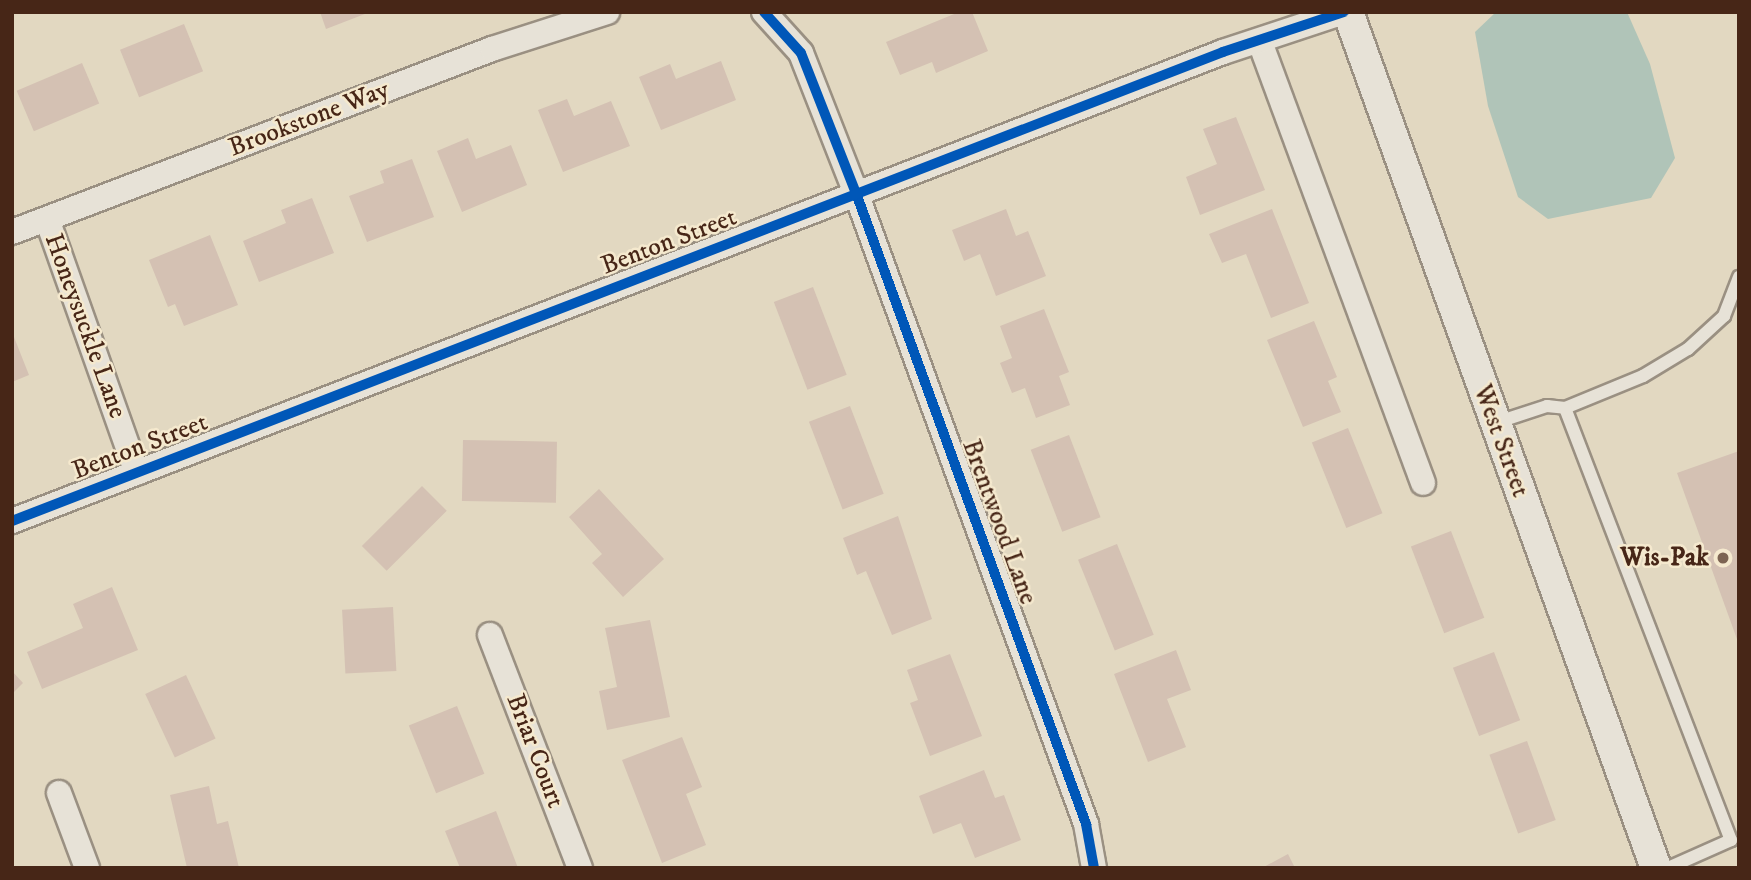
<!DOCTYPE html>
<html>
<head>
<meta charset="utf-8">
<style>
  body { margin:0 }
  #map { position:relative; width:1751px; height:880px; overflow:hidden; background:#e2d8c1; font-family:"IM FELL DW Pica",serif }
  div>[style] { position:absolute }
  .water>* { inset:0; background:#b0c4b8 }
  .building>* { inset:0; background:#d4c1b3; transform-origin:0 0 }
  .roads { filter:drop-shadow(2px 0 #9a9082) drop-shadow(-2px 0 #9a9082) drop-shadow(0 2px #9a9082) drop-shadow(0 -2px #9a9082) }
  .service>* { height:12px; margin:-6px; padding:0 6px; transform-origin:6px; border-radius:6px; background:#e7e2d7 }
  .minor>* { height:24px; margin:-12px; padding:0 12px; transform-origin:12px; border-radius:12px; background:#e7e2d7 }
  .tertiary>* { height:30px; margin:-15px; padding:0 15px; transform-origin:15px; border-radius:15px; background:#e7e2d7 }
  .cycleway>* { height:10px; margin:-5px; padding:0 5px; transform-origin:5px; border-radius:5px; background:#0057b8 }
  .dots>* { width:19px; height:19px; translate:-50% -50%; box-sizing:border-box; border:4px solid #f5e9ce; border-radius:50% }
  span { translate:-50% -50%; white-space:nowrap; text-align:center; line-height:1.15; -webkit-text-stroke:5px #f5e9ce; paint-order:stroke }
  .street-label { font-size:26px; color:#472617 }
  .poi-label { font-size:26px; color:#472617; font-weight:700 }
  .right { translate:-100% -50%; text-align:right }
  .frame { position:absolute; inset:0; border:14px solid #472617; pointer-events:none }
</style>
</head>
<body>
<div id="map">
  <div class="water">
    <div style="clip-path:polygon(1496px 12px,1627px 12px,1650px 64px,1675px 158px,1651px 198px,1548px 219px,1518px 197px,1488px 106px,1475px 32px)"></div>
  </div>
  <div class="building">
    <div style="clip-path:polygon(320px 12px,370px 12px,326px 29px)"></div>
    <div style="clip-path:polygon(959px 12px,972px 12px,988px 51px,936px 73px,932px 62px,900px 75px,886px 42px)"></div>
    <div style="left:184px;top:24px;width:51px;height:69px;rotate:68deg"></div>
    <div style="clip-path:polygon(721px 61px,736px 100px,661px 130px,639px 77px,670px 64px,676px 79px)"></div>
    <div style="left:82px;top:63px;width:44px;height:71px;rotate:67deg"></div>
    <div style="clip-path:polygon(567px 99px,574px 116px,611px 101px,630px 146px,563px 172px,538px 110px)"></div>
    <div style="clip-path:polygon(1236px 117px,1265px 190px,1200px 215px,1186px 177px,1217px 164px,1203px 129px)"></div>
    <div style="clip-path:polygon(468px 138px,476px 159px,511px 145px,527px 185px,462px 212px,437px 151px)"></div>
    <div style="clip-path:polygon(412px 159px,434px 217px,367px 242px,349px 196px,384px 183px,380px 171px)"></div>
    <div style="clip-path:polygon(312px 198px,334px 253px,259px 282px,243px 241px,286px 223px,281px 210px)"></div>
    <div style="clip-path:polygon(1006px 209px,1016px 236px,1028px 231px,1046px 276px,996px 296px,980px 254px,964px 261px,952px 230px)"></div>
    <div style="clip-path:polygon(1272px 209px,1309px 303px,1271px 318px,1246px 254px,1222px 263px,1209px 234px)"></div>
    <div style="clip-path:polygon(210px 235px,238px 305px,184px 326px,175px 304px,168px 307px,149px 260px)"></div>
    <div style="left:813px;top:287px;width:94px;height:42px;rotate:69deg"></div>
    <div style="clip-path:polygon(1044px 309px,1069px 372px,1059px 376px,1070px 405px,1036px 418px,1025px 388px,1012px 393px,1000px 363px,1012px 358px,1000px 326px)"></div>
    <div style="clip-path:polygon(1314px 321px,1337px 377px,1328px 381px,1341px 412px,1303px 427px,1267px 340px)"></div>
    <div style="clip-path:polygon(12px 332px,29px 375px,12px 382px)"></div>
    <div style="left:850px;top:406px;width:94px;height:44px;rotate:69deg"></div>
    <div style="left:1348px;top:428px;width:92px;height:39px;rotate:68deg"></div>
    <div style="left:1069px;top:435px;width:88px;height:41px;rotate:69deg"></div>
    <div style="left:463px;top:440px;width:94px;height:61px;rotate:1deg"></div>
    <div style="clip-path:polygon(1739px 451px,1739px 642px,1738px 642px,1677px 473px)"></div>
    <div style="left:422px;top:486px;width:35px;height:85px;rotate:45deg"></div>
    <div style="clip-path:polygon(599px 489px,664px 559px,623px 597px,592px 563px,602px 554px,569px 517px)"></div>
    <div style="clip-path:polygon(898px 516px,932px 619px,892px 635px,866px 571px,857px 575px,843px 538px)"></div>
    <div style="left:1451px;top:531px;width:93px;height:43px;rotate:69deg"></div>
    <div style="left:1117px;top:544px;width:98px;height:42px;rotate:68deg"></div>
    <div style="clip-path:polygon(112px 587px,138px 650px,42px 689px,27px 652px,83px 628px,73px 604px)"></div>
    <div style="left:393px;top:607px;width:64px;height:51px;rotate:87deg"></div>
    <div style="clip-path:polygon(650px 620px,670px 717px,607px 730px,599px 691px,617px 687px,605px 628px)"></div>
    <div style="clip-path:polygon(1176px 650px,1191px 690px,1167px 699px,1186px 747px,1148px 762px,1114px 674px)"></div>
    <div style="left:1494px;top:652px;width:73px;height:44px;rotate:69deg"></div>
    <div style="clip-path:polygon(950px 654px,982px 736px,930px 756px,910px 703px,918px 700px,907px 670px)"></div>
    <div style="clip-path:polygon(12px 671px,23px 683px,12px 694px)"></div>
    <div style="left:186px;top:675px;width:70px;height:45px;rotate:65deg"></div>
    <div style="left:457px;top:706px;width:73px;height:52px;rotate:68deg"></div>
    <div style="clip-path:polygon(682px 737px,702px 787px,686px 794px,706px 845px,662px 863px,622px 760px)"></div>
    <div style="left:1527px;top:741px;width:84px;height:40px;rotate:70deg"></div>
    <div style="clip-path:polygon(984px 770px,995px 798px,1004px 795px,1021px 840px,975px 858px,961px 823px,933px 834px,919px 796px)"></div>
    <div style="clip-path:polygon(209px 786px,217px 824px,228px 821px,239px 868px,187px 868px,170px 795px)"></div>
    <div style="clip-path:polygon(496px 811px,518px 868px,460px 868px,445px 831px)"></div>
    <div style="clip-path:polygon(1288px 854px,1295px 868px,1262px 868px)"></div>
  </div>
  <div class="roads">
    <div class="service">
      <div style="left:1565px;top:408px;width:84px;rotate:-22.3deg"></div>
      <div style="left:1643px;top:376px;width:52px;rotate:-31deg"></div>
      <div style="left:1688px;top:349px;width:49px;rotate:-42.5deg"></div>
      <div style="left:1724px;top:316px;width:42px;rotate:-69deg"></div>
      <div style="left:1495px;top:423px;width:55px;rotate:-18.1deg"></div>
      <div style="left:1547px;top:406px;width:18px;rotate:6deg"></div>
      <div style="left:1565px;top:408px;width:463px;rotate:69deg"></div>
      <div style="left:1731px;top:840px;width:69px;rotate:156deg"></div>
    </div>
    <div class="minor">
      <div style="left:764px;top:12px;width:55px;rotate:47.9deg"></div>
      <div style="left:801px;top:53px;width:150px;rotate:68.6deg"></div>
      <div style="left:856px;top:193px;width:672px;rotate:69.97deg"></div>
      <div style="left:1086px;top:824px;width:45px;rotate:79.7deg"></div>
      <div style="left:1260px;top:42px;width:470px;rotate:69.7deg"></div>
      <div style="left:47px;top:219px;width:269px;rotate:70.5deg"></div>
      <div style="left:12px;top:232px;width:514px;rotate:-20.87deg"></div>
      <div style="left:492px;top:49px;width:121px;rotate:-17.8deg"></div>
      <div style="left:12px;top:521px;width:1299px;rotate:-21.17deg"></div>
      <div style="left:1223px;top:52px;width:127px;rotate:-18.3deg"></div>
      <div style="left:490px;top:635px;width:250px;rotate:68.9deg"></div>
      <div style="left:59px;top:793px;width:80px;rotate:69.5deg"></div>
    </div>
    <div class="tertiary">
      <div style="left:1348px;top:12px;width:910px;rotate:70.21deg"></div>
    </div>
  </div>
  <div class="cycleway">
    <div style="left:764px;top:12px;width:55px;rotate:47.9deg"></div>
    <div style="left:801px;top:53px;width:150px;rotate:68.6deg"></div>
    <div style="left:856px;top:193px;width:672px;rotate:69.97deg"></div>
    <div style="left:1086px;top:824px;width:45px;rotate:79.7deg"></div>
    <div style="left:12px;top:521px;width:1299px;rotate:-21.17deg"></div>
    <div style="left:1223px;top:52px;width:127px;rotate:-18.3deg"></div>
  </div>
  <div class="dots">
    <div style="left:1723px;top:558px;background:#7d6452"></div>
  </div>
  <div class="street-label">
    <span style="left:309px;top:119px;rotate:-21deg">Brookstone Way</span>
    <span style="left:669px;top:242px;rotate:-21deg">Benton Street</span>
    <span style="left:85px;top:326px;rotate:70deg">Honeysuckle Lane</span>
    <span style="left:1501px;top:441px;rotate:70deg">West Street</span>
    <span style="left:140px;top:447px;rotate:-21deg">Benton Street</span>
    <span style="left:999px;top:522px;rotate:70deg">Brentwood Lane</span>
    <span style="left:535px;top:751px;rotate:69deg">Briar Court</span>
  </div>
  <div class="poi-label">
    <span class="right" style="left:1709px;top:558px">Wis-Pak</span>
  </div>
  <div class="frame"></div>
</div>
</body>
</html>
